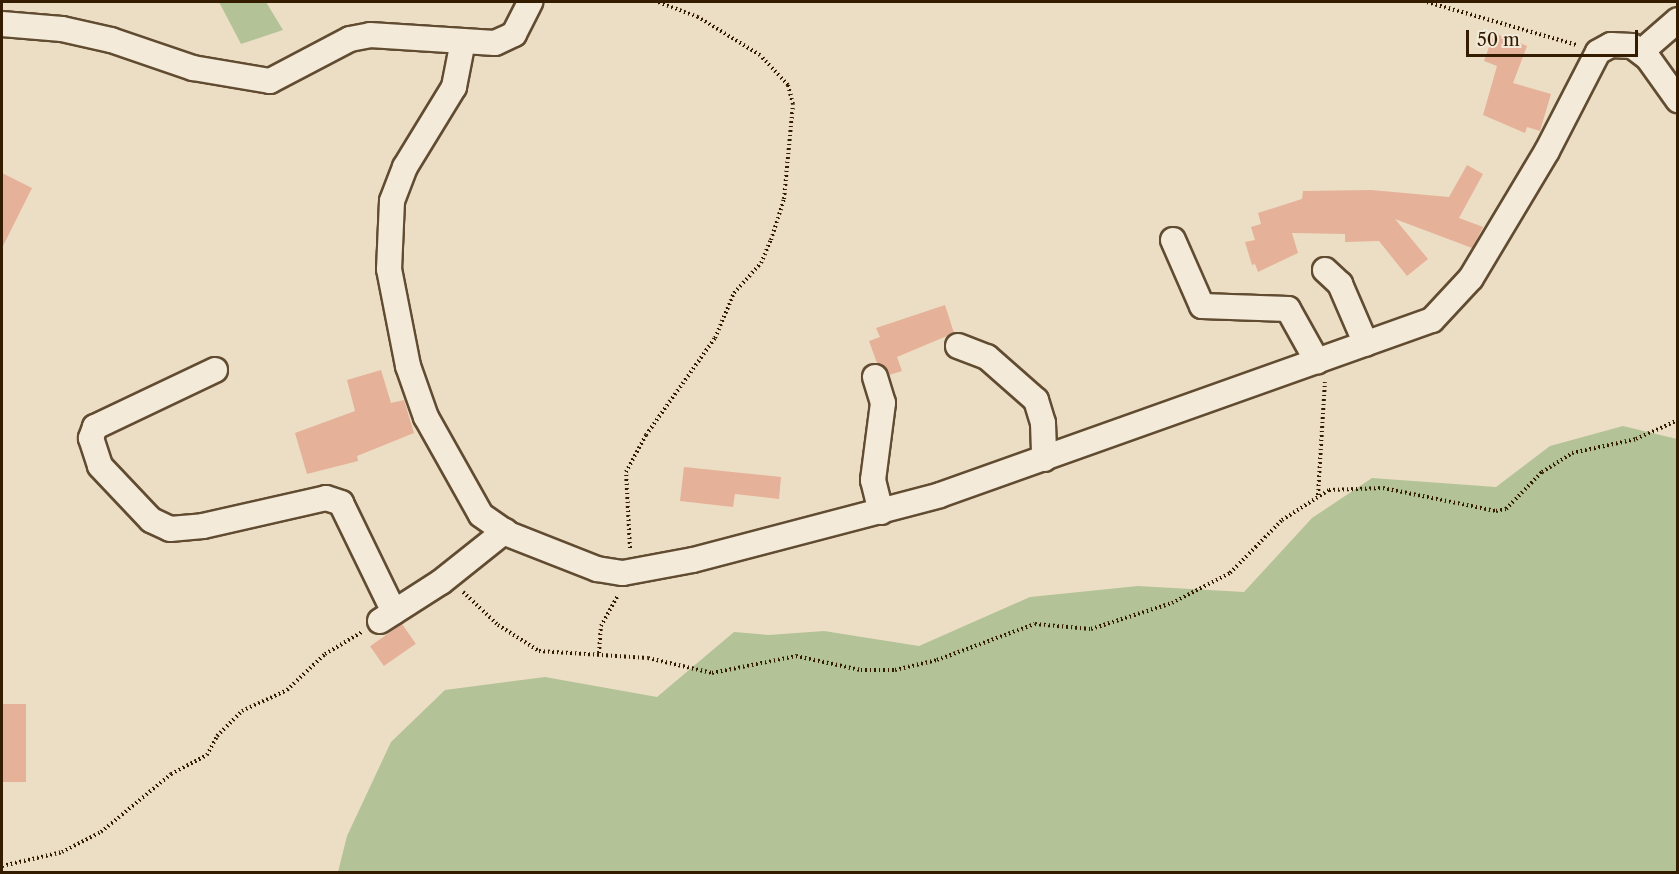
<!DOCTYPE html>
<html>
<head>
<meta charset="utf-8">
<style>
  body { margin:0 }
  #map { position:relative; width:1679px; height:874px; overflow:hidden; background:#ecdec4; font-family:"Libre Caslon Text",serif }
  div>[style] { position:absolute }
  .green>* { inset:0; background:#b4c297 }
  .building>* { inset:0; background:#e5b199; transform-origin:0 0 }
  .path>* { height:4px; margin-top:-2px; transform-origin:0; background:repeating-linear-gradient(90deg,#331c00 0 1.5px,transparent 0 4.5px) }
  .roads { filter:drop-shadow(2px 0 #614c31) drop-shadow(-2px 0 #614c31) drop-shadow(0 2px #614c31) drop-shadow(0 -2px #614c31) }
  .minor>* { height:24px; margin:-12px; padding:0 12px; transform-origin:12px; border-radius:12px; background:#f3ead9 }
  span { translate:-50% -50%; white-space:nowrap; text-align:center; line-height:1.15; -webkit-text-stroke:4.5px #f3ead9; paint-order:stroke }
  .frame { position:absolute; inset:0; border:3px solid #331c00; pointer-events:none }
  .scale { position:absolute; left:1466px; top:30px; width:172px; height:27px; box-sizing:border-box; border:3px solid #331c00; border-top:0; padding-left:8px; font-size:18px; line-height:21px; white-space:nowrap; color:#331c00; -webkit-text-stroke:4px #f3ead9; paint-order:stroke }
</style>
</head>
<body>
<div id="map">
  <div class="green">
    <div style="clip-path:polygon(219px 2px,266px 2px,283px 30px,241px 44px)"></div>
    <div style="clip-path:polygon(1623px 426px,1677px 439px,1677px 872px,338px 872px,347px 836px,391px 742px,445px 690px,545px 677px,657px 697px,734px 632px,769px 635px,824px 631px,919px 646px,1030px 597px,1138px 586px,1244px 592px,1312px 518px,1372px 478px,1496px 487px,1550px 446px)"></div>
  </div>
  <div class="building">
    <div style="clip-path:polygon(1494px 33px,1527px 46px,1513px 83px,1551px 94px,1540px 131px,1527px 127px,1525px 133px,1483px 115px,1497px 66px,1484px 61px)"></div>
    <div style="clip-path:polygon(1467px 165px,1483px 174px,1459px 218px,1483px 227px,1472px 248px,1395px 219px,1428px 259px,1407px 276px,1379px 241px,1345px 242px,1345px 234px,1292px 233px,1298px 253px,1258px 272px,1255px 264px,1252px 265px,1245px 242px,1255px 240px,1251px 227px,1261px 224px,1258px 213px,1302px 199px,1303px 191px,1371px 190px,1449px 197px)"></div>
    <div style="clip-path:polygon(2px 173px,32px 188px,2px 248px)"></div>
    <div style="clip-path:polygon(945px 305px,954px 333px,897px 357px,902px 371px,889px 375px,877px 363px,869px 341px,880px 337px,876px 328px)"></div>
    <div style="clip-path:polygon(381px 370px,391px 403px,404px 400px,414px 433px,357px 456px,358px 461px,307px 474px,295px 433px,355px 411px,347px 380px)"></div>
    <div style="clip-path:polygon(684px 467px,781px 477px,779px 499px,735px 494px,733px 507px,680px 501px)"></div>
    <div style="left:402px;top:624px;width:24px;height:39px;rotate:55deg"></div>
    <div style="left:2px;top:704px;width:24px;height:78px"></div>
  </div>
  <div class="path">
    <div style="left:1427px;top:2px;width:156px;rotate:16deg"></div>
    <div style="left:1318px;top:495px;width:113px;rotate:-86.5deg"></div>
    <div style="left:630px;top:548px;width:76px;rotate:-93deg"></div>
    <div style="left:626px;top:472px;width:42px;rotate:-61.6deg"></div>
    <div style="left:646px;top:435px;width:119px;rotate:-54.6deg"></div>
    <div style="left:715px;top:338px;width:49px;rotate:-67.1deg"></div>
    <div style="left:734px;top:293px;width:40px;rotate:-48deg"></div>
    <div style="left:761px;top:263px;width:25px;rotate:-67deg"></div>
    <div style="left:771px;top:240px;width:43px;rotate:-72.4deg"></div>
    <div style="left:784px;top:199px;width:95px;rotate:-84.6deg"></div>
    <div style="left:793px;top:104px;width:20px;rotate:-105deg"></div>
    <div style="left:788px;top:85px;width:41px;rotate:-133deg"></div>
    <div style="left:760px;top:55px;width:73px;rotate:-148.5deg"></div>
    <div style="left:698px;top:17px;width:43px;rotate:-159.4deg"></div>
    <div style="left:463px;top:592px;width:48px;rotate:43.3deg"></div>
    <div style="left:498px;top:625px;width:49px;rotate:32.4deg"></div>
    <div style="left:539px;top:651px;width:109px;rotate:3.7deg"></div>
    <div style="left:648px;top:658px;width:66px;rotate:13.2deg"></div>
    <div style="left:712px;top:673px;width:86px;rotate:-11.4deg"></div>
    <div style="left:796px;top:656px;width:66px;rotate:12.2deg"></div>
    <div style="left:861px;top:670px;width:34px"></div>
    <div style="left:895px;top:670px;width:43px;rotate:-13.4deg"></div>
    <div style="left:937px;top:660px;width:104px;rotate:-20.2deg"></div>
    <div style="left:1035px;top:624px;width:56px;rotate:5.1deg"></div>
    <div style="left:1091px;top:629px;width:85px;rotate:-17.8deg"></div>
    <div style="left:1172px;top:603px;width:65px;rotate:-27.3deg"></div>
    <div style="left:1230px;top:573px;width:74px;rotate:-45.5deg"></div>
    <div style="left:1282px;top:520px;width:56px;rotate:-32.6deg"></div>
    <div style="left:1329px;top:490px;width:54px;rotate:-2.1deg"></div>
    <div style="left:1383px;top:488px;width:115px;rotate:11.5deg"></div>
    <div style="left:1496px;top:511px;width:10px;rotate:-11deg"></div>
    <div style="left:1506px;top:509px;width:52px;rotate:-45.8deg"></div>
    <div style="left:1542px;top:472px;width:36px;rotate:-32deg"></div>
    <div style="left:1572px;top:453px;width:66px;rotate:-12.3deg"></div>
    <div style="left:1636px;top:439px;width:46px;rotate:-24.3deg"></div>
    <div style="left:599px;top:653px;width:27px;rotate:-86deg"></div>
    <div style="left:601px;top:626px;width:35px;rotate:-61deg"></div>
    <div style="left:2px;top:866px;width:62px;rotate:-13.1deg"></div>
    <div style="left:62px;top:852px;width:44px;rotate:-27.1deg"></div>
    <div style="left:101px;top:832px;width:91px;rotate:-39.6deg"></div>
    <div style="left:171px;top:774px;width:41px;rotate:-27.8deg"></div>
    <div style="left:207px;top:755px;width:21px;rotate:-62deg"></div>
    <div style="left:217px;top:736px;width:35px;rotate:-45deg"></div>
    <div style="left:242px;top:711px;width:50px;rotate:-25deg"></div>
    <div style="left:287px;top:690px;width:52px;rotate:-43.5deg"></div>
    <div style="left:325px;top:654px;width:43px;rotate:-30.7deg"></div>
  </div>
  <div class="roads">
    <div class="minor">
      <div style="left:2px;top:24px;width:60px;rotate:4.8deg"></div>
      <div style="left:62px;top:29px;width:50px;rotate:12.7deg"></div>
      <div style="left:111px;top:40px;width:87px;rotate:18.9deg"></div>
      <div style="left:193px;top:68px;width:78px;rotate:9.6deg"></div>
      <div style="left:270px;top:81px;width:90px;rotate:-27.7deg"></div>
      <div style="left:350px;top:39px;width:20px;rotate:-11deg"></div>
      <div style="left:370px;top:35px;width:125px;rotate:3.7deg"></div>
      <div style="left:495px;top:43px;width:21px;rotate:-25deg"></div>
      <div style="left:514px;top:34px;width:36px;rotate:-63deg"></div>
      <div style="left:463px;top:41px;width:47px;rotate:101.1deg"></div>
      <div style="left:454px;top:87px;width:94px;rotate:121.5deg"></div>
      <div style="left:405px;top:167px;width:36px;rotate:111deg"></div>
      <div style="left:392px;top:201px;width:68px;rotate:92.5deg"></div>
      <div style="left:389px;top:269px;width:99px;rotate:78.9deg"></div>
      <div style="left:408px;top:366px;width:54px;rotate:70.6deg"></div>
      <div style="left:426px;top:417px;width:112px;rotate:60.7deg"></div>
      <div style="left:481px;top:515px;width:33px;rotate:35deg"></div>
      <div style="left:508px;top:534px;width:96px;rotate:21.5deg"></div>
      <div style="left:597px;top:569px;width:26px;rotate:9deg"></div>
      <div style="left:623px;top:573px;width:71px;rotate:-10.5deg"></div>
      <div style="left:693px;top:560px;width:255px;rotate:-14.7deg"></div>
      <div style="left:940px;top:495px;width:522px;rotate:-19.58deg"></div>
      <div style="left:1432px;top:320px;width:57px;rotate:-47.1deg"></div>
      <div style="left:1471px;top:278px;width:148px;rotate:-59.1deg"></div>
      <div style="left:1547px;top:151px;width:111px;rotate:-62.7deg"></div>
      <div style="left:1598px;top:52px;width:15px;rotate:-28deg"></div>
      <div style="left:1611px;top:45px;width:21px;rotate:3deg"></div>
      <div style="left:1632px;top:46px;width:20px;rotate:37deg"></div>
      <div style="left:1648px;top:58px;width:52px;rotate:54.5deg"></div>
      <div style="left:1641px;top:52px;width:49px;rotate:-40.9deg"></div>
      <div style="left:1173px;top:240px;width:72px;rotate:66.3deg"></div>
      <div style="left:1202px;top:306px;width:86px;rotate:2deg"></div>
      <div style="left:1288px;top:309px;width:60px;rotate:60.9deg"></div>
      <div style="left:1325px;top:270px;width:21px;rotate:43deg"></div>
      <div style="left:1340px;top:284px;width:65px;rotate:66.6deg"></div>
      <div style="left:958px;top:346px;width:31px;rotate:21deg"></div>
      <div style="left:987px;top:357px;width:65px;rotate:41.3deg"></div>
      <div style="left:1036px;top:400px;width:24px;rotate:73deg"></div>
      <div style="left:1043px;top:423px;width:36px;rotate:88deg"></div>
      <div style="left:215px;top:370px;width:133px;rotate:154.6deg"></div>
      <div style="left:95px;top:427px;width:12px;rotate:110deg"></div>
      <div style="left:91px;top:438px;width:29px;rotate:72deg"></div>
      <div style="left:100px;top:466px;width:74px;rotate:46.6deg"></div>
      <div style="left:151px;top:520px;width:21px;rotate:25deg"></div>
      <div style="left:170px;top:529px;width:33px;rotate:-5deg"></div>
      <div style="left:203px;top:526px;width:126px;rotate:-12.8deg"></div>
      <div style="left:326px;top:498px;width:16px;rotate:18deg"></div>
      <div style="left:341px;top:503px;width:121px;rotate:64.1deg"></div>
      <div style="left:875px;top:377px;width:27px;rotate:73deg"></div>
      <div style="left:883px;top:403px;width:78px;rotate:97.4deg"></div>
      <div style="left:873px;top:480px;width:33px;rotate:76deg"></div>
      <div style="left:380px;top:621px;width:72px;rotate:-32.6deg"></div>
      <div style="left:441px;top:582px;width:82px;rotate:-38.6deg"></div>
    </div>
  </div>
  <div class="frame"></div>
  <div class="scale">50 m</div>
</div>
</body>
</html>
